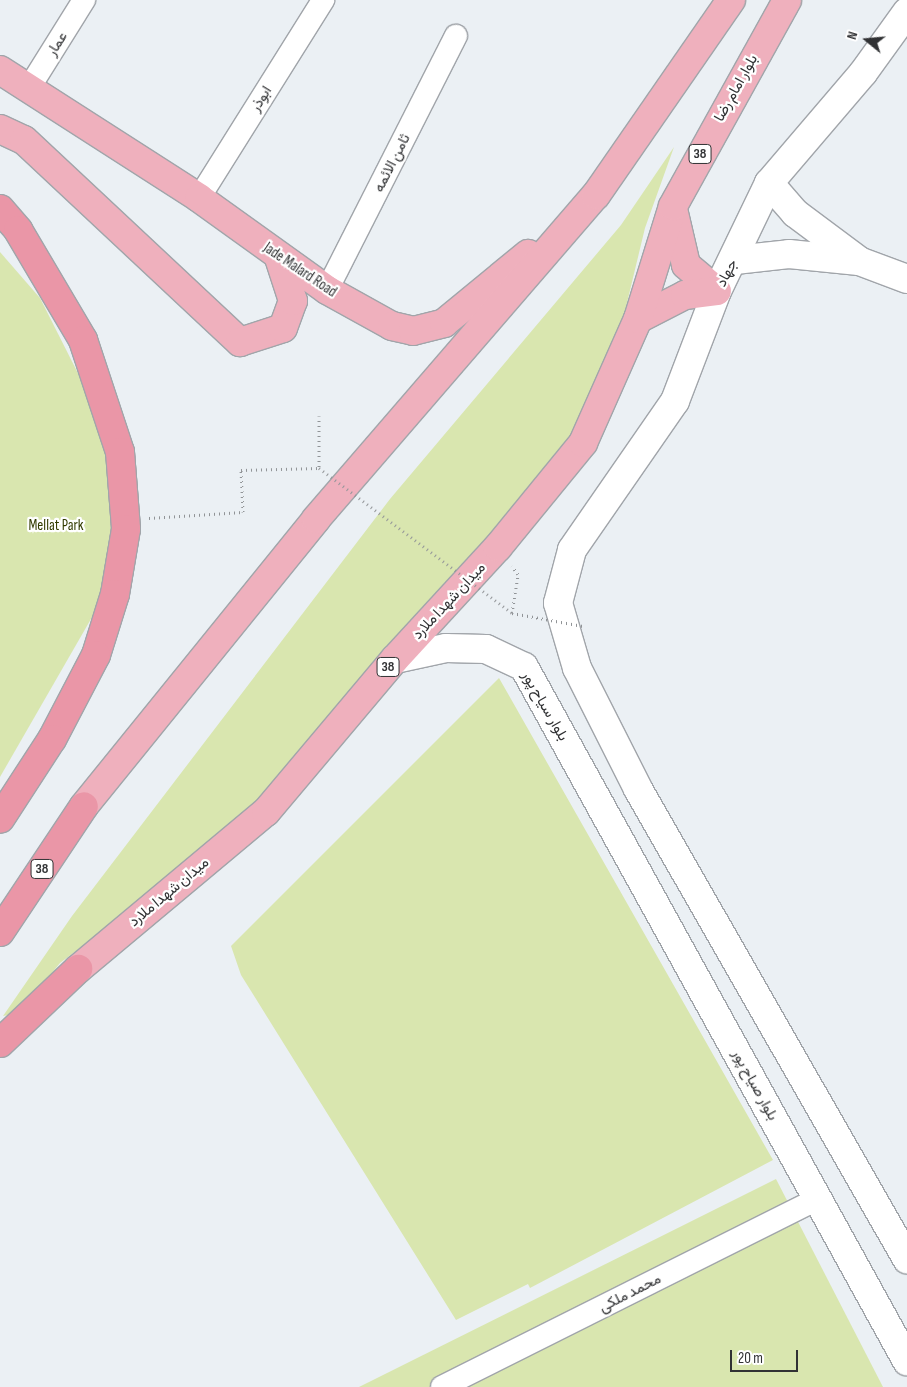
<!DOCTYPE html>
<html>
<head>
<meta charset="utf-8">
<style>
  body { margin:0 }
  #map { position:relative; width:907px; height:1387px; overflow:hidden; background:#ebf0f4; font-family:"Sofia Sans Condensed",Vazirmatn,sans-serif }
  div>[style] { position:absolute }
  .green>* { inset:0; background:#d9e6af }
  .path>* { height:3px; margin-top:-1.5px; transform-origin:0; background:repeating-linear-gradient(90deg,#919497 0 1px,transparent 0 5px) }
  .roads { filter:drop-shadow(1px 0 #a1a5aa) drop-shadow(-1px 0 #a1a5aa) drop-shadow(0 1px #a1a5aa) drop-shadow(0 -1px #a1a5aa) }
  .minor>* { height:22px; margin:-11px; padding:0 11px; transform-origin:11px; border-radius:11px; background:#fff }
  .tertiary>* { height:28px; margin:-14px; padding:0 14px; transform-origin:14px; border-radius:14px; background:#fff }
  .secondary>* { height:28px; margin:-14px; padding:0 14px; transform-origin:14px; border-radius:14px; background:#fff }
  .primary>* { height:28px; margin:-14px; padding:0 14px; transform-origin:14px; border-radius:14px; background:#efb0bd }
  .trunk>* { height:28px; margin:-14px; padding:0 14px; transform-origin:14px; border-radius:14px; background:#ea96a7 }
  .path-bridge>* { height:3px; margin-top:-1.5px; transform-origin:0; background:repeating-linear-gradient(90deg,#919497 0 1px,transparent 0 5px) }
  span { translate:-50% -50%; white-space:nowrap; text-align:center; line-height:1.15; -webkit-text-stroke:4.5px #fff; paint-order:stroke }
  .shield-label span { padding:1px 4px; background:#fff; border:1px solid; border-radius:4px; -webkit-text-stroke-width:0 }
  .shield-label { font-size:14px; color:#313234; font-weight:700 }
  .street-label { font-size:15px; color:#313234 }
  .park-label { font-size:15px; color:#323b00 }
  .north { position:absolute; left:842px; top:15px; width:50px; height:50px; -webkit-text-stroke:4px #fff; paint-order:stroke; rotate:287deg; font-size:14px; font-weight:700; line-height:20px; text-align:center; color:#313234 }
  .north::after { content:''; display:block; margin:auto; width:18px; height:22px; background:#313234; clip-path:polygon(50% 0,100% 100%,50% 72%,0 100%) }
  .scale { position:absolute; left:730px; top:1350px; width:68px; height:22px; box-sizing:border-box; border:2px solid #313234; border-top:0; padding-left:6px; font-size:15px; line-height:18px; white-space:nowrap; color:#313234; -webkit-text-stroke:4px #fff; paint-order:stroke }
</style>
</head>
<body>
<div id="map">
  <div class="green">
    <div style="clip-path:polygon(674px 147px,645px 228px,619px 336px,575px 436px,259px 805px,189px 865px,60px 963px,19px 1013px,3px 1016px,72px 916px,390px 499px,621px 225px)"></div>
    <div style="clip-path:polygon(0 252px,40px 298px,98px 413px,112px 488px,111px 564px,95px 612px,0 777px)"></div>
    <div style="clip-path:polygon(499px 678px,773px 1160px,530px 1288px,528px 1284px,456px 1320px,241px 975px,231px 946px)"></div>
    <div style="clip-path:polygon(776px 1179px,883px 1387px,359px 1387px)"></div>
  </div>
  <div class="path">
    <div style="left:319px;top:416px;width:52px;rotate:90deg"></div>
    <div style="left:149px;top:518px;width:94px;rotate:-3.7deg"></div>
    <div style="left:243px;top:512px;width:42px;rotate:-92.7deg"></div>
    <div style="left:512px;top:613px;width:39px;rotate:-81deg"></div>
    <div style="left:518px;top:574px;width:10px;rotate:-127deg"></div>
  </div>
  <div class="roads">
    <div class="minor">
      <div style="left:29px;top:88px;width:104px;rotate:-58deg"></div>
      <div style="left:199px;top:198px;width:234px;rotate:-57.9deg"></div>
      <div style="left:327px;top:290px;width:285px;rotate:-63.1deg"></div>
      <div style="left:442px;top:1387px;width:420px;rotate:-26.6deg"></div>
    </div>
    <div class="tertiary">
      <div style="left:769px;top:183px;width:40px;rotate:49deg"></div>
      <div style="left:795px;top:213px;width:79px;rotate:36.7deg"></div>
      <div style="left:735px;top:260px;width:54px;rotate:-6.3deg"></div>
      <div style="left:789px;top:254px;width:70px;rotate:5.7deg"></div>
      <div style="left:859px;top:261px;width:51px;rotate:20.6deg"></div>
    </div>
    <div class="secondary">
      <div style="left:907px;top:12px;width:75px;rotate:125.8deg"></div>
      <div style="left:863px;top:73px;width:145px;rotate:130.5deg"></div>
      <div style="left:769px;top:183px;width:120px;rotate:115.7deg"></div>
      <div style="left:717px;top:291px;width:118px;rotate:110.9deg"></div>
      <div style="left:675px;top:401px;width:181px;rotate:124.7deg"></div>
      <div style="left:572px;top:550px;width:55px;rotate:104.8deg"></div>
      <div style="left:558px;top:603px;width:68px;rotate:73.7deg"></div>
      <div style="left:577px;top:668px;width:136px;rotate:63.2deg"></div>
      <div style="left:638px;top:789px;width:542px;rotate:60.22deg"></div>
      <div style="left:395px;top:659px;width:52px;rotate:-12.2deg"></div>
      <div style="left:446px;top:648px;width:40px;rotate:1.4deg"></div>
      <div style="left:486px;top:649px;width:42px;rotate:25.3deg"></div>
      <div style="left:524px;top:667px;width:793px;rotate:61.11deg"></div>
    </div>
    <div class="primary">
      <div style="left:0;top:70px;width:237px;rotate:32.7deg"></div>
      <div style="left:199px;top:198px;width:158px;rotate:35.7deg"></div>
      <div style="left:327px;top:290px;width:74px;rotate:29deg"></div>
      <div style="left:392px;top:326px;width:22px;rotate:13deg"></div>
      <div style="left:413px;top:331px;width:32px;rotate:-14deg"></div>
      <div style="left:444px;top:323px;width:109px;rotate:-39.4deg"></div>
      <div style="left:0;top:129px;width:26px;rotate:25deg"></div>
      <div style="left:24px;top:140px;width:296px;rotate:43.1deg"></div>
      <div style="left:240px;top:342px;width:45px;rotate:-18deg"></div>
      <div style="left:283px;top:328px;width:29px;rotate:-70deg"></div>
      <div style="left:293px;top:301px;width:45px;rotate:-108deg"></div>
      <div style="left:673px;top:209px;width:57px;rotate:76.9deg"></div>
      <div style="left:686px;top:265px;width:40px;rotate:40deg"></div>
      <div style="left:638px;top:319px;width:53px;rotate:-27.1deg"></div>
      <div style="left:685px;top:295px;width:32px;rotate:-7deg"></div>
      <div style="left:84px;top:806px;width:369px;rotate:-51deg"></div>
      <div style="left:316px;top:519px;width:428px;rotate:-49.2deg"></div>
      <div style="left:596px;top:195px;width:237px;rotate:-55.3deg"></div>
      <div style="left:78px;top:969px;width:245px;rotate:-39.9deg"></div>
      <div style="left:266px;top:812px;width:200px;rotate:-49.9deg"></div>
      <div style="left:395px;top:659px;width:152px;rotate:-47.4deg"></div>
      <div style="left:498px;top:547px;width:134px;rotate:-50.7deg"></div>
      <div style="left:583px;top:443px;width:136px;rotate:-66.1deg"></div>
      <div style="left:638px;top:319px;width:118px;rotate:-72.8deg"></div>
      <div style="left:673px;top:206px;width:235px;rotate:-61deg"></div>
    </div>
    <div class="trunk">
      <div style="left:0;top:209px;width:28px;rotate:49deg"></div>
      <div style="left:18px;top:230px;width:128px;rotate:59.4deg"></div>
      <div style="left:83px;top:340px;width:118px;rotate:71.7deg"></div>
      <div style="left:120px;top:452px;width:77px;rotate:85.5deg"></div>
      <div style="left:126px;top:529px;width:66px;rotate:99.6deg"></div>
      <div style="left:115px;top:594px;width:64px;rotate:107.3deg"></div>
      <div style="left:96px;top:655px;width:95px;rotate:117.6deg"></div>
      <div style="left:52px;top:739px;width:95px;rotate:123deg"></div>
      <div style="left:0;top:932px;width:151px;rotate:-56.3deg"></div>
      <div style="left:0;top:1043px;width:108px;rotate:-43.5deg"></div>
    </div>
  </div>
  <div class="path-bridge">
    <div style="left:241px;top:470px;width:78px;rotate:-1.5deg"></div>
    <div style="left:319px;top:468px;width:241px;rotate:36.9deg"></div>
    <div style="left:512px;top:613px;width:72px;rotate:10.4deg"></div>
  </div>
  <div class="shield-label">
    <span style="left:700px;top:154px">38</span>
    <span style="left:388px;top:667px">38</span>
    <span style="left:42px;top:869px">38</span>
  </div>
  <div class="street-label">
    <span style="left:57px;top:44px;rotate:-58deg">عمار</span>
    <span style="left:736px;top:88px;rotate:-61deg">بلوار امام رضا</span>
    <span style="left:261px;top:99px;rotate:-58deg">ابوذر</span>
    <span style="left:392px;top:163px;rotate:-63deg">ثامن الائمه</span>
    <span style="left:300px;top:270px;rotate:34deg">Jade Malard Road</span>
    <span style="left:727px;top:273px;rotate:-62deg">جهاد</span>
    <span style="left:449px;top:601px;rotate:-47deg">میدان شهدا ملارد</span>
    <span style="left:545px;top:706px;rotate:60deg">بلوار سیاح پور</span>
    <span style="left:169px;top:892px;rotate:-40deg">میدان شهدا ملارد</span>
    <span style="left:755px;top:1085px;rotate:61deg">بلوار صیاح پور</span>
    <span style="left:630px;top:1293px;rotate:-27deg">محمد ملکی</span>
  </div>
  <div class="park-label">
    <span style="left:56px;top:526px">Mellat Park</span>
  </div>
  <div class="north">N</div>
  <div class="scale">20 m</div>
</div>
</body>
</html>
